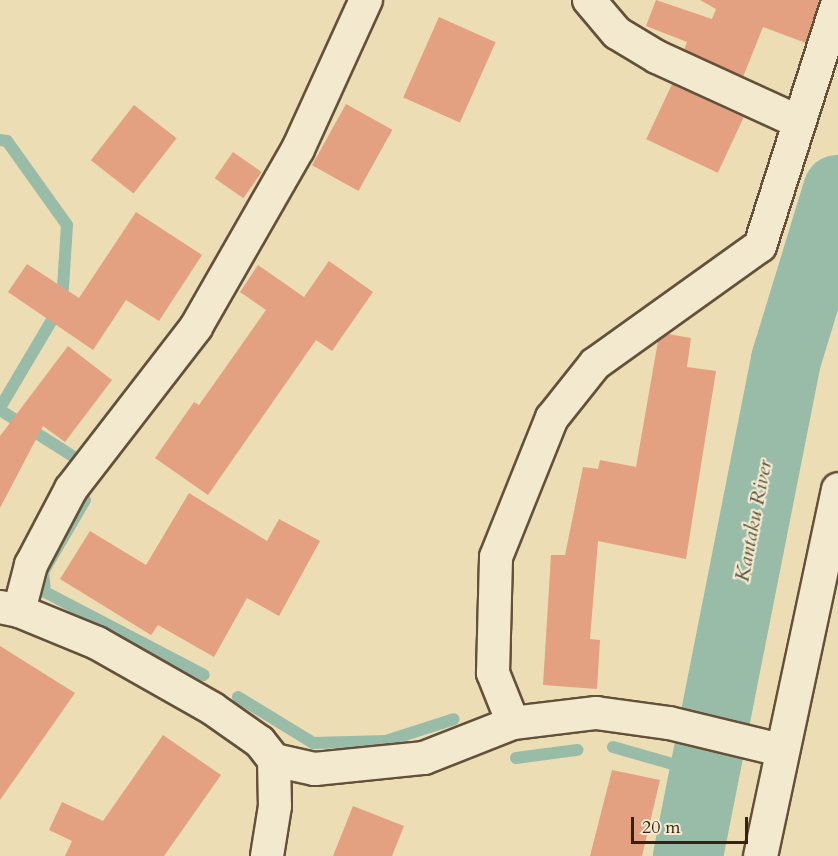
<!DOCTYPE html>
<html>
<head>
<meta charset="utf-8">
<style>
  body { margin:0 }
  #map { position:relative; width:838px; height:856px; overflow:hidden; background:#ecddb4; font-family:Cardo,serif }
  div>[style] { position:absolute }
  .stream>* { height:12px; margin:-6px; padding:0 6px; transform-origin:6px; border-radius:6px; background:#99bca9 }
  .river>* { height:70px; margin:-35px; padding:0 35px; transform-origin:35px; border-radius:35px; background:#99bca9 }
  .building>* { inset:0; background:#e3a181; transform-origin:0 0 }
  .roads { filter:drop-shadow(2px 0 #63513a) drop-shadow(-2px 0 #63513a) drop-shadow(0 2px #63513a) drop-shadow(0 -2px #63513a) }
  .minor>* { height:32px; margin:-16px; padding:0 16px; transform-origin:16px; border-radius:16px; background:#f3e9ce }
  .tertiary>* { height:33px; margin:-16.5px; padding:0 16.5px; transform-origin:16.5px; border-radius:16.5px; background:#f3e9ce }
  span { translate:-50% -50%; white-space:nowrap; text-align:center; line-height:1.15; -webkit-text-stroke:4.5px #f3e9ce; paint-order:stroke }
  .water-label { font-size:21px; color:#53503f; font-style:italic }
  .scale { position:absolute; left:631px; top:817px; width:117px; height:27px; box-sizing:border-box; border:3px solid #352212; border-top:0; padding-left:8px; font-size:18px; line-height:21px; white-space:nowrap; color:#352212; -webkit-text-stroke:4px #f3e9ce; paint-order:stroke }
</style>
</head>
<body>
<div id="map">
  <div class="stream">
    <div style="left:0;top:140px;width:7px;rotate:8deg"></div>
    <div style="left:7px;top:141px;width:103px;rotate:54.5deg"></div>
    <div style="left:67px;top:225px;width:78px;rotate:93.7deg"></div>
    <div style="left:62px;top:303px;width:122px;rotate:120.6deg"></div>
    <div style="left:0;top:410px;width:84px;rotate:32.4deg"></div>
    <div style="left:85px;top:500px;width:83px;rotate:120.3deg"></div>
    <div style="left:43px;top:572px;width:20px;rotate:84deg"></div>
    <div style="left:45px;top:592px;width:179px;rotate:27.6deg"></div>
    <div style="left:238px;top:697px;width:88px;rotate:31.5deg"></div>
    <div style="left:313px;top:743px;width:73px;rotate:-1.6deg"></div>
    <div style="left:386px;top:741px;width:71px;rotate:-17.9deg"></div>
    <div style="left:613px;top:747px;width:95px;rotate:15.9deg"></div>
    <div style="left:516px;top:758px;width:62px;rotate:-7.5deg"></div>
  </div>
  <div class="river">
    <div style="left:688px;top:856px;width:506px;rotate:-78.82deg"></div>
    <div style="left:786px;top:360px;width:178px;rotate:-73deg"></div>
  </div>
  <div class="building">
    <div style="clip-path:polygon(656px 0,712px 19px,716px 9px,700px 0,819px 0,806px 43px,763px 27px,743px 77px,684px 50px,687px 42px,646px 26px)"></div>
    <div style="left:439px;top:17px;width:62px;height:88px;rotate:24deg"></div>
    <div style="left:672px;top:84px;width:79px;height:61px;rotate:25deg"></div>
    <div style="left:346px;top:104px;width:53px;height:70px;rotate:29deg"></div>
    <div style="left:134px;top:105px;width:54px;height:70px;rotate:38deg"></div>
    <div style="left:233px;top:152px;width:35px;height:32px;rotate:35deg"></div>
    <div style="clip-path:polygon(136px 212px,202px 255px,159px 321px,126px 300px,93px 350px,8px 292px,27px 264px,79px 298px)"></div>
    <div style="clip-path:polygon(329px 261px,373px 292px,332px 351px,316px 340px,208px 495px,155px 458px,194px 402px,199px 405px,266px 310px,240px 292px,258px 265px,304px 297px)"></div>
    <div style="clip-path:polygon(668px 334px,691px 338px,687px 367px,716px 371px,686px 559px,598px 541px,590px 639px,600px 640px,597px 689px,543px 685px,551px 555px,565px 555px,583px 467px,598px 469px,600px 460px,636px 467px,658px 341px)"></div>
    <div style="clip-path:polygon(68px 346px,112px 380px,65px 442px,43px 426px,0 508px,0 436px)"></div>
    <div style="clip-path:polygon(189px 493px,267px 541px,279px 519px,320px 541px,279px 616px,247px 598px,214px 657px,158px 625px,151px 635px,60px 579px,90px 531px,146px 565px)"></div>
    <div style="clip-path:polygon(0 646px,75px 693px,0 800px)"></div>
    <div style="clip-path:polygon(163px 735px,221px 775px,164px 856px,65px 856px,72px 841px,49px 830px,62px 802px,103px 821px)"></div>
    <div style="clip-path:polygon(612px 770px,660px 780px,642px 856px,590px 856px)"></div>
    <div style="clip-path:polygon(353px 806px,404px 826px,392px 856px,333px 856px)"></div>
  </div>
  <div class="roads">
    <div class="minor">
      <div style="left:589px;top:0;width:43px;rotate:49.7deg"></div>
      <div style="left:617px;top:33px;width:47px;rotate:31deg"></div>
      <div style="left:657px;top:57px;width:156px;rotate:24.6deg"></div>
      <div style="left:0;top:607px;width:19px;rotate:12deg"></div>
      <div style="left:19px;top:611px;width:84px;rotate:22.3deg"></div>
      <div style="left:97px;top:643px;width:133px;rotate:29.6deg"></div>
      <div style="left:213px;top:709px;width:57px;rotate:35.1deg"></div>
      <div style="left:260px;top:742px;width:23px;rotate:52deg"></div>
      <div style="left:274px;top:760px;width:46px;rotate:88.8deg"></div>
      <div style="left:275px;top:806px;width:51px;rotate:99.1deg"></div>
      <div style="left:19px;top:611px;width:48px;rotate:-75.4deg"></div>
      <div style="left:31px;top:565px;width:86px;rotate:-62.2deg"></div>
      <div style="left:71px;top:489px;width:205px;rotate:-52.3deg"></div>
      <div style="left:196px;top:327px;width:205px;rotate:-60.2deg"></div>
      <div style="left:298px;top:149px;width:164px;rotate:-65.5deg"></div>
      <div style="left:513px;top:723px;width:54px;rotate:-111.8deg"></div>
      <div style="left:493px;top:673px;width:116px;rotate:-88.5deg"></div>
      <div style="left:496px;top:557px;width:150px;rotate:-68.1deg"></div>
      <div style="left:552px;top:418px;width:69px;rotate:-51.5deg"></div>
      <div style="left:595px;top:364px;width:203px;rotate:-35.6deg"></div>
      <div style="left:760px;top:246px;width:257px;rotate:-72.3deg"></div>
      <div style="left:274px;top:760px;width:42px;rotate:12.4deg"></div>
      <div style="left:315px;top:769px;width:110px;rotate:-5.8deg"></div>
      <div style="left:424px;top:758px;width:96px;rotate:-21.5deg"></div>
      <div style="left:513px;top:723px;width:84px;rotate:-6.9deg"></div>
      <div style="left:596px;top:713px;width:74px;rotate:7.8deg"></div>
      <div style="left:669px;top:723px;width:115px;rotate:13.6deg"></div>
    </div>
    <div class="tertiary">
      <div style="left:760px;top:856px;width:375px;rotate:-78deg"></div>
    </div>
  </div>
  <div class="water-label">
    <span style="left:754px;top:521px;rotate:-79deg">Kantaku River</span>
  </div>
  <div class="scale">20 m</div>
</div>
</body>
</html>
